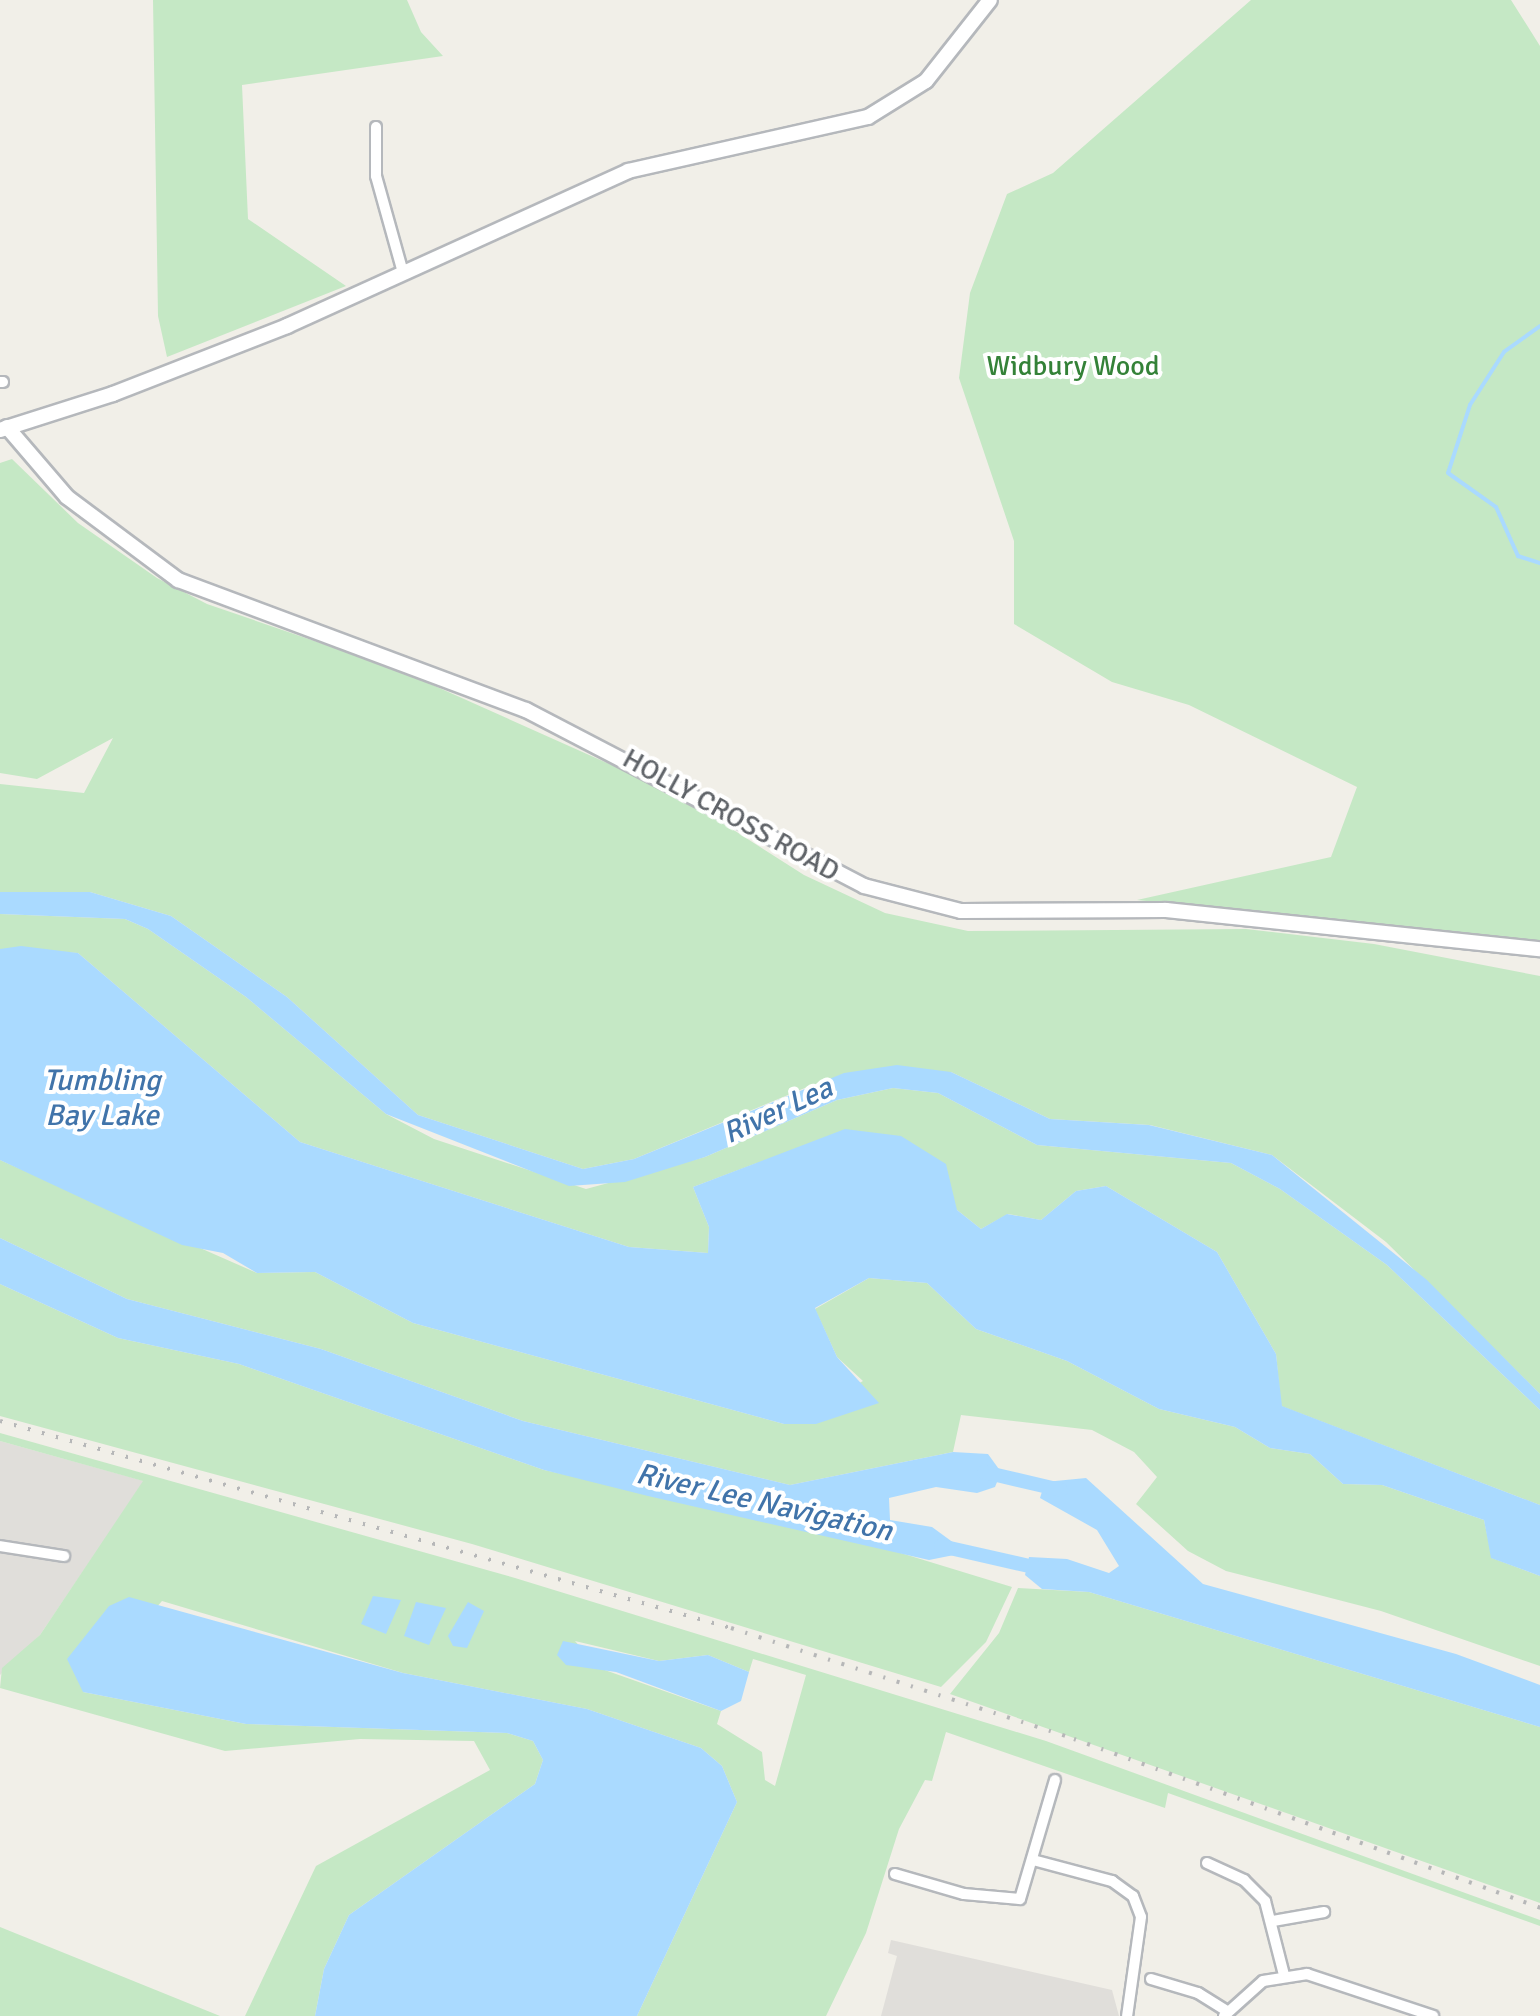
<!DOCTYPE html>
<html>
<head>
<meta charset="utf-8">
<style>
  body { margin:0 }
  #map { position:relative; width:1540px; height:2016px; overflow:hidden; background:#f1efe8; font-family:Signika,sans-serif }
  div>[style] { position:absolute }
  .industrial>* { inset:0; background:#e0deda }
  .green>* { inset:0; background:#c5e8c5 }
  .water>* { inset:0; background:#aadaff }
  .stream>* { height:4px; margin:-2px; padding:0 2px; transform-origin:2px; border-radius:2px; background:#aadaff }
  .canal>* { height:14px; margin:-7px; padding:0 7px; transform-origin:7px; border-radius:7px; background:#aadaff }
  .roads { filter:drop-shadow(2px 0 #b5b8bc) drop-shadow(-2px 0 #b5b8bc) drop-shadow(0 2px #b5b8bc) drop-shadow(0 -2px #b5b8bc) }
  .street>* { height:10px; margin:-5px; padding:0 5px; transform-origin:5px; border-radius:5px; background:#fff }
  .secondary>* { height:14px; margin:-7px; padding:0 7px; transform-origin:7px; border-radius:7px; background:#fff }
  .rail>* { height:4px; margin-top:-2px; transform-origin:0; background:repeating-linear-gradient(90deg,#b6b7b8 0 2.5px,transparent 0 14.5px) }
  span { translate:-50% -50%; white-space:nowrap; text-align:center; line-height:1.15; -webkit-text-stroke:8px #fff; paint-order:stroke }
  .park-label { font-size:28px; color:#348238 }
  .street-label { font-size:28px; color:#5f6368 }
  .water-label { font-size:30px; color:#4174aa; font-style:italic }
</style>
</head>
<body>
<div id="map">
  <div class="industrial">
    <div style="clip-path:polygon(0 1441px,144px 1481px,40px 1635px,0 1675px)"></div>
    <div style="clip-path:polygon(891px 1940px,1112px 1990px,1119px 2016px,881px 2016px,897px 1956px,888px 1953px)"></div>
  </div>
  <div class="green">
    <div style="clip-path:polygon(153px 0,407px 0,421px 32px,443px 56px,242px 85px,248px 219px,346px 286px,167px 357px,158px 316px)"></div>
    <div style="clip-path:polygon(1251px 0,1511px 0,1540px 46px,1540px 943px,1137px 900px,1331px 857px,1357px 787px,1189px 705px,1112px 682px,1014px 624px,1014px 541px,959px 378px,970px 293px,1007px 194px,1053px 173px)"></div>
    <div style="clip-path:polygon(12px 459px,78px 523px,157px 578px,207px 604px,399px 670px,616px 767px,718px 820px,804px 875px,885px 913px,968px 931px,1246px 929px,1374px 944px,1540px 976px,1540px 1394px,1386px 1242px,1272px 1155px,1150px 1125px,1050px 1119px,951px 1072px,812px 1085px,634px 1159px,583px 1169px,418px 1115px,287px 997px,171px 916px,90px 892px,0 892px,0 784px,84px 793px,113px 738px,37px 779px,0 773px,0 463px)"></div>
    <div style="clip-path:polygon(0 914px,125px 919px,148px 929px,246px 997px,386px 1114px,434px 1139px,586px 1189px,705px 1157px,837px 1100px,893px 1088px,938px 1093px,1037px 1145px,1231px 1163px,1280px 1189px,1387px 1265px,1540px 1410px,1540px 1505px,1281px 1406px,1276px 1354px,1217px 1252px,1106px 1186px,1076px 1191px,1041px 1220px,1008px 1214px,981px 1229px,957px 1210px,757px 1163px,693px 1187px,709px 1227px,708px 1253px,629px 1247px,300px 1142px,78px 953px,0 949px)"></div>
    <div style="clip-path:polygon(0 1160px,257px 1273px,315px 1272px,413px 1323px,784px 1424px,863px 1381px,837px 1357px,815px 1309px,869px 1278px,927px 1283px,976px 1329px,1067px 1361px,1159px 1409px,1235px 1427px,1270px 1448px,1310px 1454px,1343px 1484px,1382px 1485px,1484px 1520px,1492px 1558px,1540px 1576px,1540px 1666px,1381px 1611px,1226px 1571px,1188px 1551px,1136px 1504px,1157px 1477px,1134px 1452px,1092px 1430px,961px 1415px,953px 1452px,790px 1485px,523px 1421px,321px 1349px,127px 1299px,0 1238px)"></div>
    <div style="clip-path:polygon(0 1284px,118px 1338px,239px 1364px,544px 1470px,845px 1536px,1012px 1587px,986px 1642px,941px 1687px,472px 1544px,0 1416px)"></div>
    <div style="clip-path:polygon(evenodd,0 1433px,515px 1578px,1046px 1741px,1540px 1920px,1540px 1926px,1168px 1793px,1165px 1808px,946px 1732px,932px 1781px,925px 1780px,899px 1829px,866px 1933px,826px 2016px,637px 2016px,737px 1802px,722px 1766px,701px 1748px,587px 1709px,403px 1673px,162px 1601px,83px 1692px,246px 1724px,507px 1733px,533px 1741px,543px 1760px,535px 1784px,349px 1915px,324px 1969px,315px 2016px,245px 2016px,316px 1866px,490px 1770px,474px 1741px,360px 1739px,225px 1751px,0 1688px,2px 1668px,40px 1635px,143px 1481px,0 1441px,0 1433px,575px 1641px,659px 1661px,708px 1655px,749px 1672px,753px 1659px,806px 1675px,775px 1786px,765px 1780px,762px 1752px,717px 1724px,721px 1711px,599px 1668px,575px 1641px)"></div>
    <div style="clip-path:polygon(1018px 1588px,1089px 1592px,1540px 1727px,1540px 1903px,950px 1694px,999px 1633px)"></div>
    <div style="clip-path:polygon(0 1927px,220px 2016px,0 2016px)"></div>
  </div>
  <div class="water">
    <div style="clip-path:polygon(0 892px,90px 892px,171px 916px,287px 997px,418px 1115px,583px 1169px,634px 1159px,844px 1073px,897px 1065px,951px 1072px,1050px 1119px,1149px 1125px,1272px 1155px,1427px 1280px,1540px 1394px,1540px 1410px,1387px 1265px,1280px 1189px,1231px 1163px,1037px 1145px,938px 1093px,893px 1088px,837px 1100px,705px 1157px,625px 1182px,569px 1186px,386px 1114px,246px 997px,148px 929px,125px 919px,0 914px)"></div>
    <div style="clip-path:polygon(21px 946px,78px 953px,300px 1142px,629px 1247px,708px 1253px,709px 1227px,693px 1187px,845px 1129px,901px 1136px,946px 1164px,957px 1210px,981px 1229px,1007px 1214px,1041px 1220px,1076px 1191px,1106px 1186px,1217px 1252px,1276px 1354px,1282px 1406px,1540px 1505px,1540px 1576px,1491px 1558px,1484px 1520px,1382px 1485px,1343px 1484px,1310px 1454px,1270px 1448px,1235px 1427px,1159px 1409px,1067px 1361px,976px 1329px,927px 1283px,869px 1278px,815px 1308px,837px 1357px,879px 1403px,816px 1424px,784px 1424px,413px 1323px,315px 1272px,257px 1273px,223px 1253px,182px 1245px,0 1160px,0 949px)"></div>
    <div style="clip-path:polygon(0 1238px,127px 1299px,321px 1349px,523px 1421px,790px 1485px,953px 1452px,988px 1454px,1001px 1472px,995px 1487px,977px 1493px,936px 1487px,889px 1498px,890px 1520px,932px 1527px,958px 1546px,954px 1555px,929px 1560px,648px 1496px,544px 1470px,239px 1364px,118px 1338px,0 1284px)"></div>
    <div style="clip-path:polygon(1086px 1478px,1203px 1584px,1456px 1654px,1540px 1685px,1540px 1727px,1089px 1592px,1042px 1589px,1025px 1575px,1029px 1557px,1067px 1559px,1109px 1573px,1119px 1566px,1097px 1530px,1040px 1498px,1045px 1482px)"></div>
    <div style="clip-path:polygon(373px 1596px,401px 1600px,386px 1634px,361px 1624px)"></div>
    <div style="clip-path:polygon(129px 1597px,403px 1673px,587px 1709px,701px 1748px,722px 1766px,737px 1802px,637px 2016px,315px 2016px,324px 1969px,349px 1915px,535px 1784px,543px 1760px,533px 1741px,507px 1733px,246px 1724px,83px 1692px,67px 1659px,109px 1606px)"></div>
    <div style="clip-path:polygon(416px 1602px,446px 1608px,429px 1645px,404px 1636px)"></div>
    <div style="clip-path:polygon(468px 1602px,484px 1611px,467px 1648px,453px 1646px,448px 1636px)"></div>
    <div style="clip-path:polygon(563px 1641px,659px 1661px,708px 1655px,749px 1672px,741px 1701px,721px 1711px,616px 1672px,566px 1665px,557px 1655px)"></div>
  </div>
  <div class="stream">
    <div style="left:1540px;top:326px;width:44px;rotate:144.2deg"></div>
    <div style="left:1504px;top:352px;width:63px;rotate:122.7deg"></div>
    <div style="left:1470px;top:405px;width:71px;rotate:107.9deg"></div>
    <div style="left:1448px;top:473px;width:59px;rotate:35.3deg"></div>
    <div style="left:1496px;top:507px;width:54px;rotate:65.8deg"></div>
    <div style="left:1518px;top:556px;width:23px;rotate:18deg"></div>
  </div>
  <div class="canal">
    <div style="left:984px;top:1472px;width:79px;rotate:13.2deg"></div>
    <div style="left:941px;top:1546px;width:104px;rotate:12.8deg"></div>
  </div>
  <div class="roads">
    <div class="street">
      <div style="left:376px;top:127px;width:49px;rotate:90deg"></div>
      <div style="left:376px;top:176px;width:101px;rotate:74.4deg"></div>
      <div style="left:0;top:382px;width:3px"></div>
      <div style="left:0;top:1546px;width:65px;rotate:8.9deg"></div>
      <div style="left:1033px;top:1860px;width:82px;rotate:14.9deg"></div>
      <div style="left:1112px;top:1881px;width:26px;rotate:36deg"></div>
      <div style="left:1133px;top:1896px;width:22px;rotate:69deg"></div>
      <div style="left:1141px;top:1917px;width:100px;rotate:98deg"></div>
      <div style="left:1207px;top:1863px;width:41px;rotate:24.7deg"></div>
      <div style="left:1244px;top:1880px;width:30px;rotate:45deg"></div>
      <div style="left:1265px;top:1901px;width:76px;rotate:75.6deg"></div>
      <div style="left:895px;top:1874px;width:72px;rotate:16.2deg"></div>
      <div style="left:964px;top:1894px;width:56px;rotate:5.1deg"></div>
      <div style="left:1020px;top:1899px;width:124px;rotate:-73.6deg"></div>
      <div style="left:1273px;top:1921px;width:52px;rotate:-10deg"></div>
      <div style="left:1151px;top:1979px;width:49px;rotate:16.6deg"></div>
      <div style="left:1198px;top:1993px;width:34px;rotate:32deg"></div>
      <div style="left:1224px;top:2016px;width:52px;rotate:-41.9deg"></div>
      <div style="left:1263px;top:1981px;width:45px;rotate:-9deg"></div>
      <div style="left:1307px;top:1974px;width:133px;rotate:18.4deg"></div>
    </div>
    <div class="secondary">
      <div style="left:7px;top:427px;width:92px;rotate:49.4deg"></div>
      <div style="left:67px;top:497px;width:139px;rotate:36.8deg"></div>
      <div style="left:178px;top:580px;width:371px;rotate:20.5deg"></div>
      <div style="left:526px;top:710px;width:381px;rotate:27.5deg"></div>
      <div style="left:864px;top:886px;width:100px;rotate:14.5deg"></div>
      <div style="left:961px;top:911px;width:205px;rotate:-0.3deg"></div>
      <div style="left:1166px;top:910px;width:376px;rotate:6deg"></div>
      <div style="left:0;top:430px;width:119px;rotate:-17.7deg"></div>
      <div style="left:113px;top:394px;width:187px;rotate:-21.3deg"></div>
      <div style="left:287px;top:326px;width:375px;rotate:-24.4deg"></div>
      <div style="left:628px;top:171px;width:246px;rotate:-12.7deg"></div>
      <div style="left:868px;top:117px;width:68px;rotate:-31.8deg"></div>
      <div style="left:926px;top:81px;width:103px;rotate:-51.7deg"></div>
    </div>
  </div>
  <div class="rail">
    <div style="left:0;top:1421px;width:760px;rotate:15.81deg"></div>
    <div style="left:731px;top:1628px;width:361px;rotate:17.9deg"></div>
    <div style="left:1074px;top:1739px;width:496px;rotate:19.9deg"></div>
  </div>
  <div class="park-label">
    <span style="left:1073px;top:366px">Widbury Wood</span>
  </div>
  <div class="street-label">
    <span style="left:731px;top:815px;rotate:29deg">HOLLY CROSS ROAD</span>
  </div>
  <div class="water-label">
    <span style="left:102px;top:1098px">Tumbling<br>Bay Lake</span>
    <span style="left:778px;top:1111px;rotate:-25deg">River Lea</span>
    <span style="left:764px;top:1503px;rotate:13deg">River Lee Navigation</span>
  </div>
</div>
</body>
</html>
